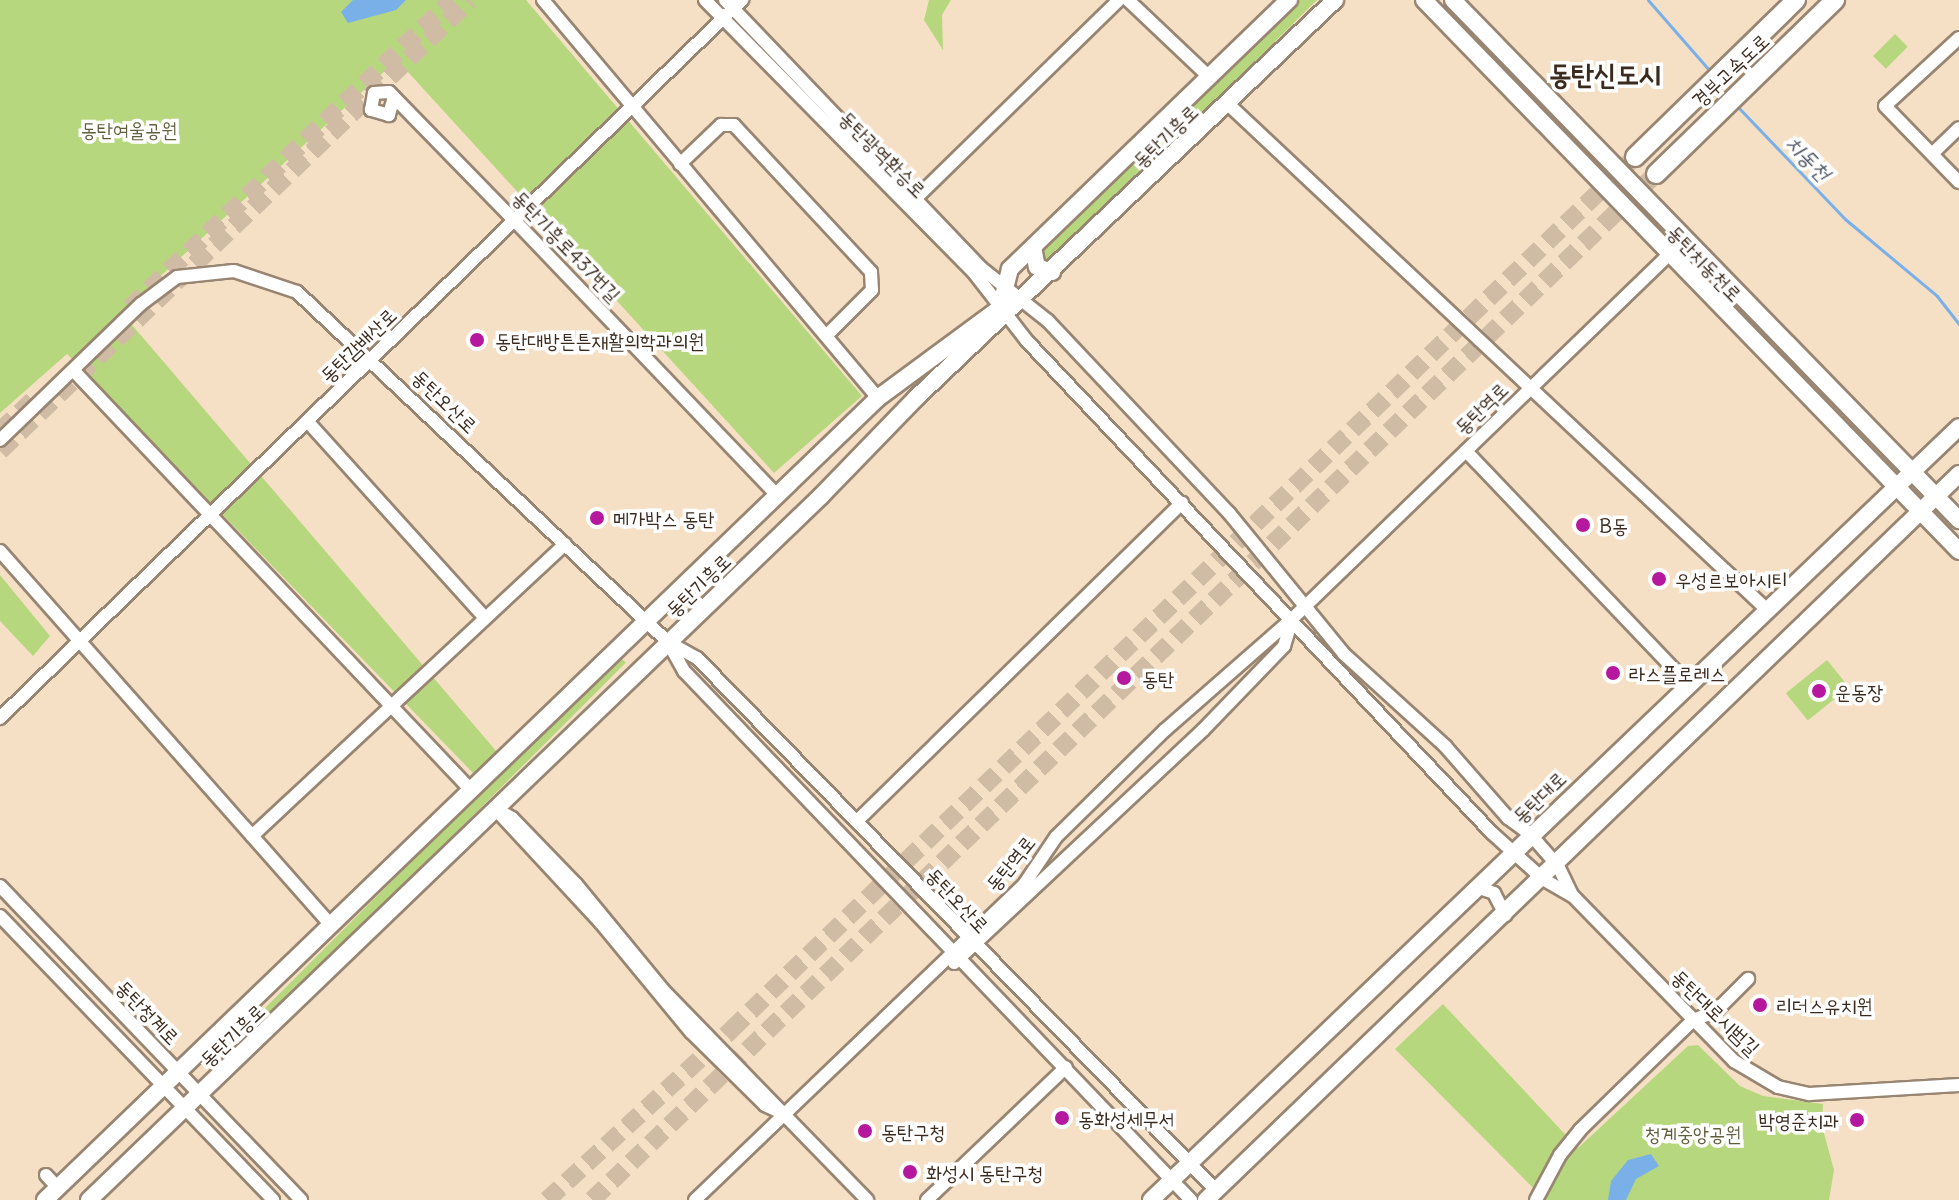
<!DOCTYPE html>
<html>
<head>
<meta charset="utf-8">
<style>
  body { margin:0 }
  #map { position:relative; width:1959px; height:1200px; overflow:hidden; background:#f5e0c6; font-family:Delius,"Poor Story",sans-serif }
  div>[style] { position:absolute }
  .green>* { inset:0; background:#b7d77e; transform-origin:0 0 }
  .water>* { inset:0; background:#7ab0e8 }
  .stream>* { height:3px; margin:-1.5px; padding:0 1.5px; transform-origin:1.5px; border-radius:1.5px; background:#7ab0e8 }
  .highway-tunnel>* { height:18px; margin-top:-9px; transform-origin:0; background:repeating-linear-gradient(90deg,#d0bca4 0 18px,transparent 0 27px) }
  .roads { filter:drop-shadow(2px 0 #988572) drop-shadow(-2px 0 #988572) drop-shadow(0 2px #988572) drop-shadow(0 -2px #988572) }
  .minor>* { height:12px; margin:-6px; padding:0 6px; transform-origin:6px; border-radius:6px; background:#fff }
  .major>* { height:16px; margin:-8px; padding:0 8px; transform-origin:8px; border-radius:8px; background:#fff }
  .highway>* { height:18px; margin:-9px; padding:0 9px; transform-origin:9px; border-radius:9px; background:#fff }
  .dots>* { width:22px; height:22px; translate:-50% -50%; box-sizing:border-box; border:4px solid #fff; border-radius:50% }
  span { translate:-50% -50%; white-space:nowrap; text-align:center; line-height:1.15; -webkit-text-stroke:7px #fff; paint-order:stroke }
  .street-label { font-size:20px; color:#3b2a1e }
  .park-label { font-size:20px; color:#605e3b }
  .poi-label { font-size:20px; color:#3b2a1e }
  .left { translate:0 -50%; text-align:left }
  .right { translate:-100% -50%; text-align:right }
  .water-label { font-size:22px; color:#515965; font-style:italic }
  .district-label { font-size:28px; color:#3b2a1e; font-weight:700 }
</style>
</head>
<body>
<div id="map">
  <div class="green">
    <div style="clip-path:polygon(0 0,526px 0,862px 396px,774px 473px,397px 60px,121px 312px,497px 752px,474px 774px,67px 354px,0 413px)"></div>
    <div style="clip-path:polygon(929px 0,951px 0,942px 15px,943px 50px,924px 20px)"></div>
    <div style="clip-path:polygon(1295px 0,1317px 0,1049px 265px,1038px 257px)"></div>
    <div style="left:1895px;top:34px;width:18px;height:31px;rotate:45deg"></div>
    <div style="clip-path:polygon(0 575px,50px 636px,33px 656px,0 621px)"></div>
    <div style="left:618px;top:655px;width:11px;height:562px;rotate:45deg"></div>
    <div style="left:1827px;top:660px;width:35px;height:53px;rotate:51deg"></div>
    <div style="clip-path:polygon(1443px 1004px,1578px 1148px,1688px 1046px,1698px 1045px,1740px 1086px,1763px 1096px,1823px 1104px,1822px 1126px,1834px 1170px,1829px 1200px,1545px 1200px,1395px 1049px)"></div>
  </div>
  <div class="water">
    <div style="clip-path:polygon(353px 0,406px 0,396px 10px,348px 23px,341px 12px)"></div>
    <div style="clip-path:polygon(1651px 1154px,1659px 1166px,1636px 1179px,1626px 1200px,1608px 1200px,1611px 1181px,1628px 1160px)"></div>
  </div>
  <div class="stream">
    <div style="left:1648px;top:0;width:94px;rotate:48.9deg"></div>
    <div style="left:1737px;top:106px;width:156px;rotate:46.3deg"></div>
    <div style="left:1845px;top:219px;width:120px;rotate:39.9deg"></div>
    <div style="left:1937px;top:296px;width:36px;rotate:52deg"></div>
  </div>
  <div class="highway-tunnel">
    <div style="left:130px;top:308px;width:446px;rotate:-43.7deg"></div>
    <div style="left:0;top:431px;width:45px;rotate:-43.2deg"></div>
    <div style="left:0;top:451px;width:651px;rotate:-43.82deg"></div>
    <div style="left:547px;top:1200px;width:251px;rotate:-42.7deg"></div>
    <div style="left:731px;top:1030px;width:1257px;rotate:-44deg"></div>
    <div style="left:592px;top:1200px;width:1478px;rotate:-43.96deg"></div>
  </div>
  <div class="roads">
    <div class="minor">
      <div style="left:543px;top:0;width:520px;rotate:49.91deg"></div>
      <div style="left:705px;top:0;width:385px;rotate:45.4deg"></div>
      <div style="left:975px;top:274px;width:85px;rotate:52.2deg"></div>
      <div style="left:1027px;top:341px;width:677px;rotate:46.62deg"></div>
      <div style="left:1492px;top:833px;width:69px;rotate:42deg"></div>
      <div style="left:1543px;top:879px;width:34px;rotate:30deg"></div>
      <div style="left:1573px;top:896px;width:231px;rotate:45.7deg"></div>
      <div style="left:1734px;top:1061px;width:51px;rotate:30.6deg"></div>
      <div style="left:1778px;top:1087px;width:32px;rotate:13deg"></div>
      <div style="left:1809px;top:1094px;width:150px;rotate:-3.4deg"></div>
      <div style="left:725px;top:0;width:371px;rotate:46.3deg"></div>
      <div style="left:981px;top:268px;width:85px;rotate:38.3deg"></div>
      <div style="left:1048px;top:321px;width:264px;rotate:46.7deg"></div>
      <div style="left:1229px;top:513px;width:182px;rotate:50.8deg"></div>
      <div style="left:1344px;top:654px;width:137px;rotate:42.3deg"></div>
      <div style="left:1445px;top:746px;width:96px;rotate:48.8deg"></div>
      <div style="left:1508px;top:818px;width:27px;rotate:36deg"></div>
      <div style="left:1530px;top:834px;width:43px;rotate:48.8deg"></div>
      <div style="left:1558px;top:866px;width:32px;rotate:64deg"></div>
      <div style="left:1128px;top:0;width:112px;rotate:43.5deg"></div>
      <div style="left:1959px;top:38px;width:100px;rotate:137.4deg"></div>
      <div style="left:1885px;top:106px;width:106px;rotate:45.8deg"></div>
      <div style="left:394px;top:97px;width:19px;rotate:106deg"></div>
      <div style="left:389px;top:115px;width:19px;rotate:-164deg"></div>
      <div style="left:371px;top:110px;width:17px;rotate:-80deg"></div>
      <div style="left:374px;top:93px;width:15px;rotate:-4deg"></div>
      <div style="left:389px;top:92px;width:180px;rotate:45.7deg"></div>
      <div style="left:515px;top:221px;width:378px;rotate:46.3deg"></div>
      <div style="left:1228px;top:104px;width:736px;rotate:43.18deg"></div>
      <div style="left:1932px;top:154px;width:37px;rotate:-44deg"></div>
      <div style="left:680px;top:164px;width:57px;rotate:-43.6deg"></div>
      <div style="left:721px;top:125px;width:13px"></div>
      <div style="left:734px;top:125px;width:201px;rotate:47deg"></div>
      <div style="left:871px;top:272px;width:18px;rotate:87deg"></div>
      <div style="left:872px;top:290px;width:65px;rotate:135deg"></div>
      <div style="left:914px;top:200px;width:286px;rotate:-44.3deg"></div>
      <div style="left:73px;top:370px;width:579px;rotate:46.54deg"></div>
      <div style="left:308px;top:422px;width:264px;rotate:47.9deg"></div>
      <div style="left:0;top:440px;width:196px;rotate:-44deg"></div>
      <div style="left:141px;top:304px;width:45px;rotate:-36.9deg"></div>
      <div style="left:177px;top:277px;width:57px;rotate:-6deg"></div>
      <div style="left:234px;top:271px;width:66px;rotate:18.4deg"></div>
      <div style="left:297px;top:292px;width:510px;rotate:43.33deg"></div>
      <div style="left:668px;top:642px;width:33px;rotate:29deg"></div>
      <div style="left:697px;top:658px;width:743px;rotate:45.71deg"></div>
      <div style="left:1466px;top:451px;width:320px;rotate:46.4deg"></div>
      <div style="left:0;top:551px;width:499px;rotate:48.5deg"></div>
      <div style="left:669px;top:644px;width:31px;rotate:61deg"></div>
      <div style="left:684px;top:671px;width:733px;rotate:46.22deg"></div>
      <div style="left:0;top:718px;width:1033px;rotate:-44.06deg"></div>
      <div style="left:496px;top:809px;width:18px;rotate:29deg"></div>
      <div style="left:512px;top:818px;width:92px;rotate:45.9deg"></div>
      <div style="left:576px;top:884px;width:137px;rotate:50.6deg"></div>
      <div style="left:663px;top:990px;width:293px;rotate:45.8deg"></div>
      <div style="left:497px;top:811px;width:153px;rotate:47.1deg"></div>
      <div style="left:601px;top:923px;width:141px;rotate:50.5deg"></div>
      <div style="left:691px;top:1032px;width:104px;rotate:44.6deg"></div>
      <div style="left:765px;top:1105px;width:19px;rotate:25deg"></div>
      <div style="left:857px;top:821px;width:455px;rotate:-44.4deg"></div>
      <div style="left:252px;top:836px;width:428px;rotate:-43deg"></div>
      <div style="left:0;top:886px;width:435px;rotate:46.2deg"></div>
      <div style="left:1476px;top:887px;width:19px;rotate:18deg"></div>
      <div style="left:1494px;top:893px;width:25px;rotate:63deg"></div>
      <div style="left:0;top:916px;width:394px;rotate:46.1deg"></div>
      <div style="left:954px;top:963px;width:341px;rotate:-43.1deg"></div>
      <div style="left:1203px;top:730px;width:117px;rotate:-46deg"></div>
      <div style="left:1284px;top:646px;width:27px;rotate:-73deg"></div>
      <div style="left:46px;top:1175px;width:18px;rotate:47deg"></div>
      <div style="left:695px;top:1200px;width:458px;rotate:-43.8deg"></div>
      <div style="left:1025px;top:883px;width:55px;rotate:-56deg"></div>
      <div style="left:1056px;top:837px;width:153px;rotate:-44.5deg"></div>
      <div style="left:1165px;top:730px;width:169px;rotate:-41.2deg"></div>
      <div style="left:1292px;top:619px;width:545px;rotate:-44.03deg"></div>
      <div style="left:927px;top:1200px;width:192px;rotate:-43.7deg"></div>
      <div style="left:1536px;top:1200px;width:51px;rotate:-61.9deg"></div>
      <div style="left:1560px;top:1155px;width:32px;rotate:-51deg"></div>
      <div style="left:1580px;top:1130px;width:158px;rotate:-44.2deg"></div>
      <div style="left:1693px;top:1020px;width:23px;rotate:-20deg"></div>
      <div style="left:1715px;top:1012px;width:47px;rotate:-45deg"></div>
    </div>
    <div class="major">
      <div style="left:1424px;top:0;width:768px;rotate:45.84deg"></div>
      <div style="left:1453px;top:0;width:726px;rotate:45.78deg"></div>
      <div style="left:1033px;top:247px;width:20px;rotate:79deg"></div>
      <div style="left:1037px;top:267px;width:16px;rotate:18deg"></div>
      <div style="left:45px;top:1200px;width:1156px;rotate:-43.91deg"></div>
      <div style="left:878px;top:398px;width:152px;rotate:-36.4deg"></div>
      <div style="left:1000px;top:308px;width:40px;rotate:-75.6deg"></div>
      <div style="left:1010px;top:269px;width:388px;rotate:-44deg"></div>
      <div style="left:89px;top:1200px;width:1016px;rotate:-43.88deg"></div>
      <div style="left:821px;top:496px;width:136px;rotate:-45.9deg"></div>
      <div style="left:916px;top:398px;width:578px;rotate:-43.53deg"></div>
      <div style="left:1151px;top:1200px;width:1118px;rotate:-43.73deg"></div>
      <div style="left:1206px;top:1200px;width:1046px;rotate:-43.95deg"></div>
    </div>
    <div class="highway">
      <div style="left:1635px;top:157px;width:225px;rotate:-44.3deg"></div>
      <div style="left:1656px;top:174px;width:250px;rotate:-44.2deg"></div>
    </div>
  </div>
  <div class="dots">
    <div style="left:477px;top:340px;background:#b5179e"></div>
    <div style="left:597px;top:518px;background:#b5179e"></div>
    <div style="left:1583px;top:525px;background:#b5179e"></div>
    <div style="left:1659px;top:579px;background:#b5179e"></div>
    <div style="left:1613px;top:673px;background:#b5179e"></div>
    <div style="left:1124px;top:678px;background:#b5179e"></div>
    <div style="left:1819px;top:691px;background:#b5179e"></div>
    <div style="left:1760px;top:1005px;background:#b5179e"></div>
    <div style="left:1062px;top:1118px;background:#b5179e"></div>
    <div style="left:1857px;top:1120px;background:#b5179e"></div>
    <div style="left:865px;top:1131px;background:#b5179e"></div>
    <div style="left:910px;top:1172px;background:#b5179e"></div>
  </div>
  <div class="street-label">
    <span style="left:1730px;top:70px;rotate:-43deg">경부고속도로</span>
    <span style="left:1165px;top:136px;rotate:-44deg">동탄기흥로</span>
    <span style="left:883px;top:154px;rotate:45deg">동탄광역환승로</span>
    <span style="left:567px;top:246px;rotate:46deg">동탄기흥로437번길</span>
    <span style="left:1705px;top:263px;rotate:46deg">동탄치동천로</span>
    <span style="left:358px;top:345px;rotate:-44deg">동탄감배산로</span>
    <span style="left:445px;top:401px;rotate:44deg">동탄오산로</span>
    <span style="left:1481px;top:408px;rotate:-44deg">동탄역로</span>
    <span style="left:698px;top:585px;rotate:-44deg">동탄기흥로</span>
    <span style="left:1539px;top:797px;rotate:-44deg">동탄대로</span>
    <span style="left:1010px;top:863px;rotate:-51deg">동탄역로</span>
    <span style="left:958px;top:900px;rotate:47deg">동탄오산로</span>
    <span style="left:148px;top:1012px;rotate:46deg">동탄청계로</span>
    <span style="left:1716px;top:1012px;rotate:44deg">동탄대로시범길</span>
    <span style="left:232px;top:1035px;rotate:-44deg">동탄기흥로</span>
  </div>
  <div class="park-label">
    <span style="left:129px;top:129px">동탄여울공원</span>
    <span style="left:1693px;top:1133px">청계중앙공원</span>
  </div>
  <div class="poi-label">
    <span class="left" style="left:495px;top:340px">동탄대방튼튼재활의학과의원</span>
    <span class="left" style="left:613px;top:518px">메가박스 동탄</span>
    <span class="left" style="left:1599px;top:525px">B동</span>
    <span class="left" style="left:1675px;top:579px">우성르보아시티</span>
    <span class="left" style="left:1629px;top:673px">라스플로레스</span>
    <span class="left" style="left:1142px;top:678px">동탄</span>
    <span class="left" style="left:1835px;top:691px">운동장</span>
    <span class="left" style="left:1776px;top:1005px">리더스유치원</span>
    <span class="left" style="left:1078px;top:1118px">동화성세무서</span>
    <span class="right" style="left:1839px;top:1120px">박영준치과</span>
    <span class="left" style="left:881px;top:1131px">동탄구청</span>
    <span class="left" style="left:926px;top:1172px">화성시 동탄구청</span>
  </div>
  <div class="water-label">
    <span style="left:1808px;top:158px;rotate:46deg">치동천</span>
  </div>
  <div class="district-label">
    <span style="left:1605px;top:74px">동탄신도시</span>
  </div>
</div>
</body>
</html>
